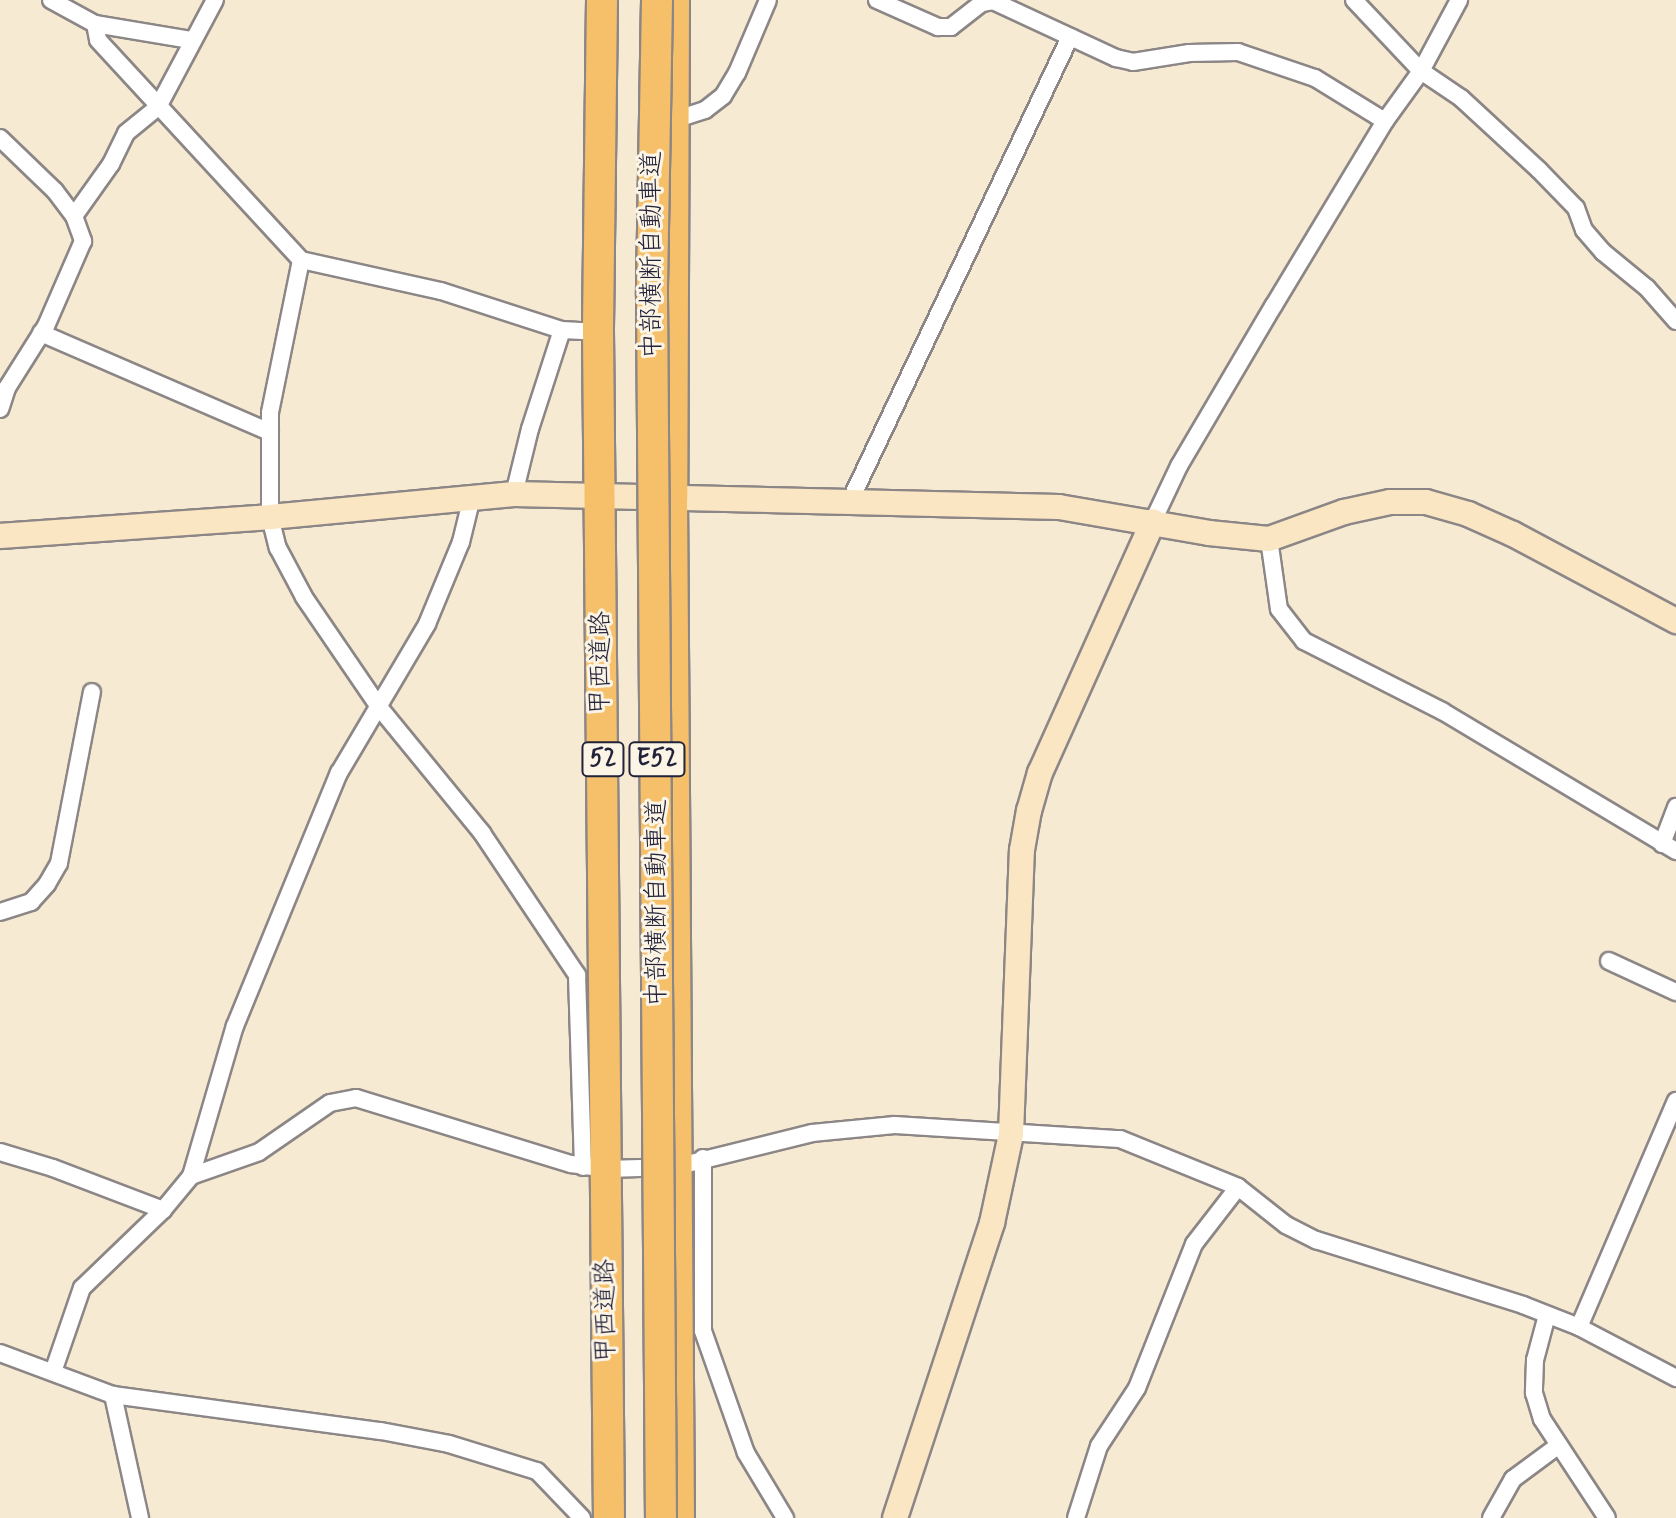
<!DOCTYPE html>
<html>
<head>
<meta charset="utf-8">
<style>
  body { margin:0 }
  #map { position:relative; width:1676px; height:1518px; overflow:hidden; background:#f6ead2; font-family:Mynerve,"Klee One",sans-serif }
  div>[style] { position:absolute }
  .roads { filter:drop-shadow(2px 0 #8c8686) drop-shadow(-2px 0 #8c8686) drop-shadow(0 2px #8c8686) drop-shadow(0 -2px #8c8686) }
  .street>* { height:16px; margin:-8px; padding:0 8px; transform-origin:8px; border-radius:8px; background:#fff }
  .secondary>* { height:24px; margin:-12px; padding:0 12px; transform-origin:12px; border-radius:12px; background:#fbe6c4 }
  .highway>* { height:30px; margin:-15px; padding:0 15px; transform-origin:15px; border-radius:15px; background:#f6c06b }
  .bridges { filter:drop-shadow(2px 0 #8c8686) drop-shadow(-2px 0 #8c8686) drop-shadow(0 2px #8c8686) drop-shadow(0 -2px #8c8686) }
  .highway-bridge>* { height:30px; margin:-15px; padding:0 15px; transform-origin:15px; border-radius:15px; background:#f6c06b }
  span { translate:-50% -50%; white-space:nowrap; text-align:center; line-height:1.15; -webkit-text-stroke:6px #fcf5e5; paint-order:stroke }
  .shield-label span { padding:2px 6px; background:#fcf5e5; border:2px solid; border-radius:6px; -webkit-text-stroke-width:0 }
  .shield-label { font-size:24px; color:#22223b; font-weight:700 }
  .street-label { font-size:26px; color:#22223b }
</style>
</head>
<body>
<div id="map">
  <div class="roads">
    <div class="street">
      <div style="left:51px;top:0;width:50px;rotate:28.6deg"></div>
      <div style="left:95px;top:24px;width:16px;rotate:79deg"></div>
      <div style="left:98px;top:40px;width:299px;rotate:47.3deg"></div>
      <div style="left:301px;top:260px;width:143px;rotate:12.5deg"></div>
      <div style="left:441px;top:291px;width:127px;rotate:17.9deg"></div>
      <div style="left:562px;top:330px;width:36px;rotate:3deg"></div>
      <div style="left:877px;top:0;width:67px;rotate:23.9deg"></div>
      <div style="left:938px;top:27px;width:13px"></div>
      <div style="left:951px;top:27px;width:39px;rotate:-38deg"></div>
      <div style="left:982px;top:3px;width:11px;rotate:-10deg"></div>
      <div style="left:993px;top:1px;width:136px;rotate:24.9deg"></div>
      <div style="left:1116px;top:58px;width:17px;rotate:13deg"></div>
      <div style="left:1133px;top:62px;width:57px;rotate:-9.1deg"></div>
      <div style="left:1189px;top:53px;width:49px;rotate:-1.2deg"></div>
      <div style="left:1238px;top:52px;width:81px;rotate:18.7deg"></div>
      <div style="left:1315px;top:78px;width:82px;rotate:31.6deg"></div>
      <div style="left:1354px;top:0;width:98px;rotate:46.7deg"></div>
      <div style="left:1421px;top:71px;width:48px;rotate:34deg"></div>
      <div style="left:1461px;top:98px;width:106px;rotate:42.7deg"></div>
      <div style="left:1539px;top:170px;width:53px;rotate:45.8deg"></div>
      <div style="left:1576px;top:208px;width:23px;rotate:70deg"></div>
      <div style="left:1584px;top:230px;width:29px;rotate:49deg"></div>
      <div style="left:1603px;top:252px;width:57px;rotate:39.3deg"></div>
      <div style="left:1647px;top:288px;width:44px;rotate:48.7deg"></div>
      <div style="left:95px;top:24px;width:97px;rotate:9.5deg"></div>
      <div style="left:671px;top:121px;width:36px;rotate:-18deg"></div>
      <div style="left:705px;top:110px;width:23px;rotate:-38deg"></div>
      <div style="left:723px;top:96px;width:27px;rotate:-59deg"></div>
      <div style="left:737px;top:73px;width:79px;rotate:-67deg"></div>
      <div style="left:0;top:138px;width:76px;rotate:43.9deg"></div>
      <div style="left:55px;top:191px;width:31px;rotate:53deg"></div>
      <div style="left:74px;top:216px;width:27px;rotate:70deg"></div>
      <div style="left:83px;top:241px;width:93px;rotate:113.5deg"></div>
      <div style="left:46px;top:326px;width:73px;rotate:122.2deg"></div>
      <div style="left:7px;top:388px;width:22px;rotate:108deg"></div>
      <div style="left:74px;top:216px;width:64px;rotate:-54.6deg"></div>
      <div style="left:111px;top:164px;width:34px;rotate:-64deg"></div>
      <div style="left:126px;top:133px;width:41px;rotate:-39.1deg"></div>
      <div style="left:158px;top:107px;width:121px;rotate:-62deg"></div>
      <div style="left:301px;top:260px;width:156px;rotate:101.5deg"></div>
      <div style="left:270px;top:413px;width:104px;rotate:90deg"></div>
      <div style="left:270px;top:517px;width:32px;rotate:76deg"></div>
      <div style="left:278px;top:548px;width:55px;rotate:62deg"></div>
      <div style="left:304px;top:597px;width:133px;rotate:55.7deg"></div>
      <div style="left:379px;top:707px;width:163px;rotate:50.7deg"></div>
      <div style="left:482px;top:833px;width:171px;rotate:56.2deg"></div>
      <div style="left:577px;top:975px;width:192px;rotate:88.2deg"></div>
      <div style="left:41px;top:333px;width:249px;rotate:23.4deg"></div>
      <div style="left:514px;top:494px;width:67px;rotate:-76.2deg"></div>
      <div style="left:530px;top:429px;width:104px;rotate:-72.1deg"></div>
      <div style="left:849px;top:503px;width:516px;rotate:-64.63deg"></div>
      <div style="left:1153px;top:521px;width:61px;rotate:-64.7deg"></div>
      <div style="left:1179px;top:466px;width:187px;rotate:-59.5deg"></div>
      <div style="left:1274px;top:305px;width:215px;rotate:-58.9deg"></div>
      <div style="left:1385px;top:121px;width:62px;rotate:-54.2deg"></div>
      <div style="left:1421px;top:71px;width:81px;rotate:-61.8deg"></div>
      <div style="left:1269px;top:539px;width:71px;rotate:81.9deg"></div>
      <div style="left:1279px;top:609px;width:41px;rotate:52deg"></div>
      <div style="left:1304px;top:641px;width:155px;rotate:26.9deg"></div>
      <div style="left:1442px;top:711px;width:273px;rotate:30.9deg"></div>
      <div style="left:1662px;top:844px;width:40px;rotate:-69deg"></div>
      <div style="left:0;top:912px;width:33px;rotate:-18deg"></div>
      <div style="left:31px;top:902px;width:24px;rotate:-48deg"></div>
      <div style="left:47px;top:884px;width:24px;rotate:-60deg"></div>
      <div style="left:59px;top:863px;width:174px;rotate:-79.1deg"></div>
      <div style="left:1609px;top:961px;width:74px;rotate:24.8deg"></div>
      <div style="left:0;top:1152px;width:55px;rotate:16.8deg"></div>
      <div style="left:53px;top:1168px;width:118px;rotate:20.9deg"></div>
      <div style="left:703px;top:1158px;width:173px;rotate:90deg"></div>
      <div style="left:703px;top:1331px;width:129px;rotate:70.6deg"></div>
      <div style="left:746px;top:1453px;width:76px;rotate:59deg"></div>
      <div style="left:191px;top:1176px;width:72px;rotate:-19.4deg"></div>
      <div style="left:259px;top:1152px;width:86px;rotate:-34.6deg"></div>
      <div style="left:330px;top:1103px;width:26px;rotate:-11deg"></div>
      <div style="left:356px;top:1098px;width:225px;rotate:17.1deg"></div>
      <div style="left:571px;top:1164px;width:35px;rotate:8deg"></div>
      <div style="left:606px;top:1169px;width:69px;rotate:-1.7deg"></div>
      <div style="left:675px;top:1167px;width:141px;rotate:-13.9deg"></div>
      <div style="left:812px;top:1133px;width:83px;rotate:-5.5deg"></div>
      <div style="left:895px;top:1125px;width:225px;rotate:3.6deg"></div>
      <div style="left:1120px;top:1139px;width:127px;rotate:22.1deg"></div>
      <div style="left:1238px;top:1187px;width:61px;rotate:38.4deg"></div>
      <div style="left:1286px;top:1225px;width:34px;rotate:27deg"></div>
      <div style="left:1316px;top:1240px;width:217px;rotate:17.4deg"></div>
      <div style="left:1523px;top:1305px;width:60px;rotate:21.4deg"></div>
      <div style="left:1579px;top:1327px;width:110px;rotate:27.7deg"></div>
      <div style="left:1547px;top:1315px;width:47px;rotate:104.9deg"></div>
      <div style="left:1535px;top:1360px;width:33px;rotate:92deg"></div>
      <div style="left:1534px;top:1393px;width:27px;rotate:73deg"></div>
      <div style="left:1542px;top:1419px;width:118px;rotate:56.7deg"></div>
      <div style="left:1579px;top:1327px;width:246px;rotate:-66.8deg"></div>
      <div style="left:0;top:1353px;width:121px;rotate:20.4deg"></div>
      <div style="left:113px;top:1395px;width:270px;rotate:7.7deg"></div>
      <div style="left:381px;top:1431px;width:69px;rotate:10.8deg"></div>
      <div style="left:449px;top:1444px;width:92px;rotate:17.1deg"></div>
      <div style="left:537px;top:1471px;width:65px;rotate:46.2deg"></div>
      <div style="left:53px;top:1372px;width:89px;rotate:-71deg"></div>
      <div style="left:82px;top:1288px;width:112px;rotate:-43.9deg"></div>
      <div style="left:163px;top:1210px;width:44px;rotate:-50.5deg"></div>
      <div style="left:191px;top:1176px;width:156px;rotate:-73.7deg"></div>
      <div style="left:235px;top:1026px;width:274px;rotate:-67.7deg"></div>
      <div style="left:339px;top:773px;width:173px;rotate:-59.4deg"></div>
      <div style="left:427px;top:624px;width:89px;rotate:-67.5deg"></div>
      <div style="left:461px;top:542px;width:46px;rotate:-76.3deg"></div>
      <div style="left:113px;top:1395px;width:126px;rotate:77.6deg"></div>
      <div style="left:1076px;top:1518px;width:76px;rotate:-72.3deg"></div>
      <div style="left:1099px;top:1446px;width:69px;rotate:-56.8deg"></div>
      <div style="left:1137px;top:1388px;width:155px;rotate:-68.4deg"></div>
      <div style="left:1194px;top:1244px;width:72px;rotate:-52.3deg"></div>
      <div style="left:1491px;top:1518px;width:45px;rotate:-60.6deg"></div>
      <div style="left:1513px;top:1479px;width:57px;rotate:-36.5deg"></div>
    </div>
    <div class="secondary">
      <div style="left:0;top:536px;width:271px;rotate:-4deg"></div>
      <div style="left:270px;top:517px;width:245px;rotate:-5.4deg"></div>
      <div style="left:514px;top:494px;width:545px;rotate:1.37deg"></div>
      <div style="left:1059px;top:507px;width:152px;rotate:9.8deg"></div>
      <div style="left:1209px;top:533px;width:60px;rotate:5.7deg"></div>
      <div style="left:1269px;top:539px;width:80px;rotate:-19.8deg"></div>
      <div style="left:1344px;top:512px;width:47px;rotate:-12.3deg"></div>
      <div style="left:1390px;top:502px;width:36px"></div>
      <div style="left:1426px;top:502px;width:44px;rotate:15.9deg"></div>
      <div style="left:1468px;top:514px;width:49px;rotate:24deg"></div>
      <div style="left:1513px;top:534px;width:185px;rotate:28.1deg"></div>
      <div style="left:895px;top:1518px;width:311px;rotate:-71.8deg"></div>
      <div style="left:992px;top:1223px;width:91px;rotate:-77.9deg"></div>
      <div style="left:1011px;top:1134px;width:284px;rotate:-87.8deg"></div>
      <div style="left:1022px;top:850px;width:40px;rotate:-80deg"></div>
      <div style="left:1029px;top:811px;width:40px;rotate:-74deg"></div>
      <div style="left:1040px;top:773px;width:276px;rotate:-65.8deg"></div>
    </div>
    <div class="highway">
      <div style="left:602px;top:0;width:332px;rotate:90.7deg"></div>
      <div style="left:598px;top:332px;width:1186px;rotate:89.47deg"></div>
      <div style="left:674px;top:0;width:497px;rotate:90.2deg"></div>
      <div style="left:672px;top:497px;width:1021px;rotate:89.61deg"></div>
    </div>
  </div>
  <div class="bridges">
    <div class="highway-bridge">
      <div style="left:657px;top:0;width:295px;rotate:91deg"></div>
      <div style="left:652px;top:295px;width:1223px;rotate:89.58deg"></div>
    </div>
  </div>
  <div class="shield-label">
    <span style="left:603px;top:759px">52</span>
    <span style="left:657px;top:759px">E52</span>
  </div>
  <div class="street-label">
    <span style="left:653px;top:255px;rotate:-90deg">中部横断自動車道</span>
    <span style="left:602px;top:663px;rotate:-90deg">甲西道路</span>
    <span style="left:658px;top:903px;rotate:-90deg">中部横断自動車道</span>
    <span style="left:607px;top:1311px;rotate:-91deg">甲西道路</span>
  </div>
</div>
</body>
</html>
